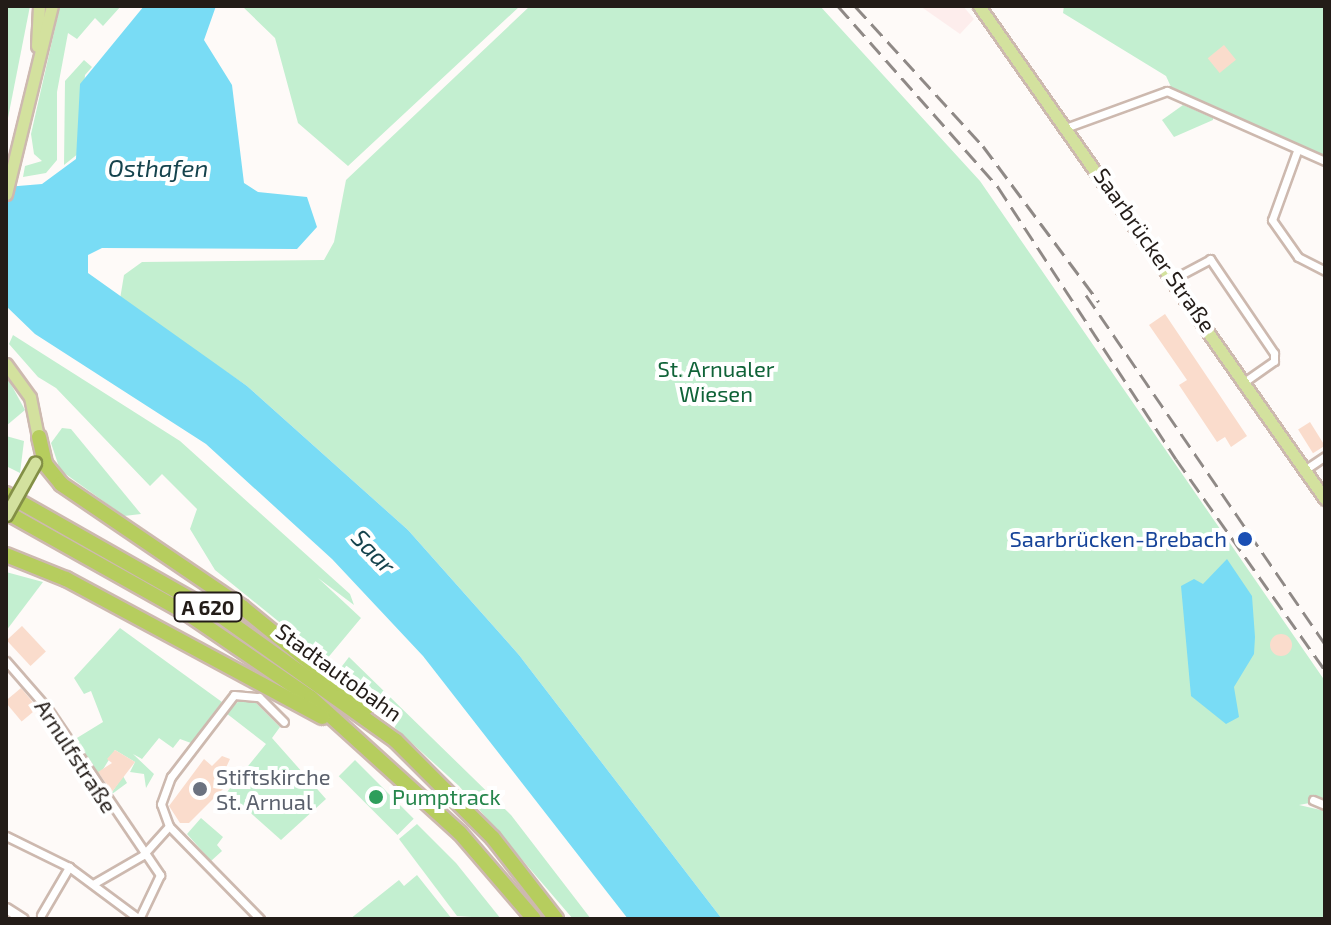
<!DOCTYPE html>
<html>
<head>
<meta charset="utf-8">
<style>
  body { margin:0 }
  #map { position:relative; width:1331px; height:925px; overflow:hidden; background:#fefaf8; font-family:"Exo 2",sans-serif }
  div>[style] { position:absolute }
  .commercial>* { inset:0; background:#fdedec }
  .green>* { inset:0; background:#c3efd0; transform-origin:0 0 }
  .water>* { inset:0; background:#79dcf5 }
  .building>* { inset:0; background:#fadccc; transform-origin:0 0 }
  .round { border-radius:50% }
  .roads { filter:drop-shadow(2px 0 #cdb9af) drop-shadow(-2px 0 #cdb9af) drop-shadow(0 2px #cdb9af) drop-shadow(0 -2px #cdb9af) }
  .minor>* { height:7px; margin:-3.5px; padding:0 3.5px; transform-origin:3.5px; border-radius:3.5px; background:#fff }
  .tertiary>* { height:9px; margin:-4.5px; padding:0 4.5px; transform-origin:4.5px; border-radius:4.5px; background:#fff }
  .primary>* { height:11px; margin:-5.5px; padding:0 5.5px; transform-origin:5.5px; border-radius:5.5px; background:#d3e19e }
  .motorway>* { height:14px; margin:-7px; padding:0 7px; transform-origin:7px; border-radius:7px; background:#b6cd5e }
  .rail>* { height:3px; margin-top:-1.5px; transform-origin:0; background:repeating-linear-gradient(90deg,#8f8986 0 16px,transparent 0 24px) }
  .bridges { filter:drop-shadow(2px 0 #838f46) drop-shadow(-2px 0 #838f46) drop-shadow(0 2px #838f46) drop-shadow(0 -2px #838f46) }
  .primary-bridge>* { height:11px; margin:-5.5px; padding:0 5.5px; transform-origin:5.5px; border-radius:5.5px; background:#d3e19e }
  .dots>* { width:22px; height:22px; translate:-50% -50%; box-sizing:border-box; border:4px solid #fff; border-radius:50% }
  span { translate:-50% -50%; white-space:nowrap; text-align:center; line-height:1.15; -webkit-text-stroke:8px #fff; paint-order:stroke }
  .shield-label span { padding:2px 6px; background:#fff; border:2px solid; border-radius:6px; -webkit-text-stroke-width:0 }
  .shield-label { font-size:20px; color:#231c18; font-weight:700 }
  .street-label { font-size:22px; color:#231c18 }
  .park-label { font-size:22px; color:#106338 }
  .transit-label { font-size:22px; color:#164399 }
  .right { translate:-100% -50%; text-align:right }
  .worship-label { font-size:22px; color:#5b616d }
  .left { translate:0 -50%; text-align:left }
  .leisure-label { font-size:22px; color:#27864d }
  .water-label { font-size:24px; color:#15434d; font-style:italic }
  .frame { position:absolute; inset:0; border:8px solid #231c18; pointer-events:none }
</style>
</head>
<body>
<div id="map">
  <div class="commercial">
    <div style="clip-path:polygon(920px 6px,963px 6px,974px 19px,960px 34px)"></div>
  </div>
  <div class="green">
    <div style="clip-path:polygon(6px 6px,30px 6px,6px 128px)"></div>
    <div style="clip-path:polygon(60px 6px,121px 6px,103px 26px,95px 18px,77px 39px,68px 33px,57px 92px,57px 160px,46px 173px,23px 177px,25px 166px,42px 161px,34px 154px,31px 134px)"></div>
    <div style="clip-path:polygon(242px 6px,520px 6px,348px 166px,298px 123px,275px 38px)"></div>
    <div style="clip-path:polygon(530px 6px,820px 6px,980px 181px,1325px 681px,1325px 800px,1299px 805px,1325px 811px,1325px 919px,722px 919px,519px 655px,408px 530px,247px 386px,120px 299px,124px 275px,142px 262px,324px 260px,334px 242px,346px 180px)"></div>
    <div style="clip-path:polygon(1064px 6px,1325px 6px,1325px 157px,1171px 87px,1166px 76px,1063px 13px)"></div>
    <div style="clip-path:polygon(84px 60px,92px 67px,85px 75px,79px 153px,64px 165px,65px 81px)"></div>
    <div style="clip-path:polygon(1183px 105px,1213px 118px,1213px 120px,1174px 137px,1162px 120px)"></div>
    <div style="clip-path:polygon(13px 335px,180px 441px,350px 594px,354px 605px,318px 578px,361px 618px,326px 660px,215px 570px,190px 529px,197px 509px,162px 474px,150px 486px,56px 388px,38px 377px,9px 344px)"></div>
    <div style="clip-path:polygon(6px 375px,25px 410px,6px 426px)"></div>
    <div style="clip-path:polygon(62px 428px,71px 429px,141px 514px,124px 516px,60px 470px,51px 443px)"></div>
    <div style="clip-path:polygon(6px 436px,24px 441px,20px 473px,6px 466px)"></div>
    <div style="clip-path:polygon(6px 572px,43px 582px,6px 631px)"></div>
    <div style="clip-path:polygon(120px 628px,222px 702px,191px 743px,180px 739px,173px 748px,159px 738px,142px 759px,133px 754px,154px 774px,146px 788px,144px 774px,130px 772px,135px 762px,115px 750px,97px 779px,112px 792px,123px 776px,127px 783px,108px 797px,72px 741px,103px 722px,91px 691px,84px 694px,74px 678px)"></div>
    <div style="clip-path:polygon(349px 657px,511px 815px,591px 919px,573px 919px,459px 786px,336px 674px)"></div>
    <div style="clip-path:polygon(242px 698px,255px 702px,280px 727px,272px 738px,326px 799px,281px 840px,227px 792px,266px 744px,226px 713px)"></div>
    <div style="left:355px;top:760px;width:83px;height:23px;rotate:45deg"></div>
    <div style="clip-path:polygon(201px 818px,223px 837px,217px 845px,222px 851px,211px 861px,187px 834px)"></div>
    <div style="clip-path:polygon(417px 824px,456px 863px,501px 919px,457px 916px,399px 839px)"></div>
    <div style="clip-path:polygon(417px 875px,452px 919px,350px 919px,399px 880px,404px 886px)"></div>
  </div>
  <div class="water">
    <div style="clip-path:polygon(144px 6px,216px 6px,204px 40px,232px 85px,244px 183px,258px 192px,307px 197px,317px 227px,297px 249px,102px 248px,88px 255px,88px 273px,247px 386px,408px 530px,519px 655px,722px 919px,628px 919px,423px 656px,332px 559px,206px 444px,35px 334px,6px 306px,6px 187px,42px 184px,76px 159px,80px 84px)"></div>
    <div style="clip-path:polygon(1227px 559px,1252px 596px,1255px 637px,1254px 654px,1234px 687px,1239px 717px,1226px 724px,1191px 696px,1181px 586px,1194px 579px,1203px 584px)"></div>
  </div>
  <div class="building">
    <div style="left:1224px;top:45px;width:19px;height:21px;rotate:51deg"></div>
    <div style="clip-path:polygon(1165px 314px,1247px 436px,1231px 447px,1225px 437px,1217px 442px,1179px 385px,1187px 380px,1149px 325px)"></div>
    <div style="left:1310px;top:422px;width:28px;height:14px;rotate:58deg"></div>
    <div style="left:22px;top:626px;width:35px;height:21px;rotate:47deg"></div>
    <div class="round" style="left:1270px;top:634px;width:22px;height:22px"></div>
    <div style="left:21px;top:688px;width:26px;height:21px;rotate:50deg"></div>
    <div style="clip-path:polygon(115px 750px,135px 762px,112px 792px,98px 772px,112px 763px,107px 759px)"></div>
    <div style="clip-path:polygon(222px 756px,230px 759px,223px 774px,231px 781px,189px 823px,180px 823px,169px 806px,204px 759px,212px 766px)"></div>
  </div>
  <div class="roads">
    <div class="minor">
      <div style="left:1068px;top:127px;width:105px;rotate:-20deg"></div>
      <div style="left:1167px;top:91px;width:173px;rotate:23.9deg"></div>
      <div style="left:1297px;top:151px;width:73px;rotate:109.9deg"></div>
      <div style="left:1272px;top:220px;width:45px;rotate:54.9deg"></div>
      <div style="left:1298px;top:257px;width:30px;rotate:27deg"></div>
      <div style="left:1175px;top:278px;width:40px;rotate:-28deg"></div>
      <div style="left:1210px;top:259px;width:114px;rotate:55.8deg"></div>
      <div style="left:1274px;top:353px;width:8px;rotate:90deg"></div>
      <div style="left:1274px;top:361px;width:35px;rotate:145deg"></div>
      <div style="left:1306px;top:469px;width:23px;rotate:-34deg"></div>
      <div style="left:6px;top:661px;width:62px;rotate:48.9deg"></div>
      <div style="left:47px;top:708px;width:202px;rotate:55.9deg"></div>
      <div style="left:160px;top:875px;width:49px;rotate:115.5deg"></div>
      <div style="left:1313px;top:800px;width:13px;rotate:23deg"></div>
      <div style="left:6px;top:836px;width:70px;rotate:26.2deg"></div>
      <div style="left:69px;top:867px;width:87px;rotate:36.6deg"></div>
      <div style="left:93px;top:884px;width:58px;rotate:-30.1deg"></div>
      <div style="left:143px;top:855px;width:39px;rotate:-48deg"></div>
      <div style="left:41px;top:915px;width:56px;rotate:-59.7deg"></div>
      <div style="left:260px;top:919px;width:130px;rotate:-134.4deg"></div>
      <div style="left:169px;top:826px;width:23px;rotate:-110deg"></div>
      <div style="left:161px;top:804px;width:29px;rotate:-70deg"></div>
      <div style="left:171px;top:777px;width:103px;rotate:-52.5deg"></div>
      <div style="left:234px;top:695px;width:25px;rotate:5deg"></div>
      <div style="left:259px;top:697px;width:35px;rotate:45deg"></div>
    </div>
    <div class="tertiary">
      <div style="left:6px;top:908px;width:20px;rotate:33deg"></div>
    </div>
    <div class="primary">
      <div style="left:979px;top:6px;width:602px;rotate:54.94deg"></div>
      <div style="left:37px;top:46px;width:40px;rotate:-87.1deg"></div>
      <div style="left:6px;top:194px;width:194px;rotate:-76.3deg"></div>
      <div style="left:6px;top:364px;width:41px;rotate:54deg"></div>
      <div style="left:30px;top:397px;width:46px;rotate:78.7deg"></div>
    </div>
    <div class="motorway">
      <div style="left:39px;top:437px;width:28px;rotate:77deg"></div>
      <div style="left:45px;top:464px;width:26px;rotate:51deg"></div>
      <div style="left:61px;top:484px;width:219px;rotate:34.2deg"></div>
      <div style="left:242px;top:607px;width:160px;rotate:39.2deg"></div>
      <div style="left:6px;top:494px;width:247px;rotate:29.6deg"></div>
      <div style="left:221px;top:616px;width:215px;rotate:35.5deg"></div>
      <div style="left:396px;top:741px;width:137px;rotate:45deg"></div>
      <div style="left:493px;top:838px;width:103px;rotate:52.1deg"></div>
      <div style="left:6px;top:512px;width:212px;rotate:29.3deg"></div>
      <div style="left:191px;top:616px;width:145px;rotate:34.3deg"></div>
      <div style="left:311px;top:698px;width:201px;rotate:42.2deg"></div>
      <div style="left:460px;top:833px;width:113px;rotate:49.3deg"></div>
      <div style="left:6px;top:555px;width:65px;rotate:21.8deg"></div>
      <div style="left:66px;top:579px;width:291px;rotate:28.3deg"></div>
    </div>
  </div>
  <div class="rail">
    <div style="left:838px;top:6px;width:242px;rotate:48.5deg"></div>
    <div style="left:998px;top:187px;width:325px;rotate:56.8deg"></div>
    <div style="left:1176px;top:459px;width:258px;rotate:54.8deg"></div>
    <div style="left:855px;top:6px;width:190px;rotate:47.6deg"></div>
    <div style="left:983px;top:146px;width:194px;rotate:53.4deg"></div>
    <div style="left:1086px;top:295px;width:423px;rotate:55.6deg"></div>
  </div>
  <div class="bridges">
    <div class="primary-bridge">
      <div style="left:6px;top:515px;width:60px;rotate:-60.9deg"></div>
    </div>
  </div>
  <div class="dots">
    <div style="left:1245px;top:539px;background:#1a4fb4"></div>
    <div style="left:200px;top:789px;background:#6b7280"></div>
    <div style="left:376px;top:797px;background:#2e9e5b"></div>
  </div>
  <div class="shield-label">
    <span style="left:208px;top:607px">A 620</span>
  </div>
  <div class="street-label">
    <span style="left:1155px;top:250px;rotate:55deg">Saarbrücker Straße</span>
    <span style="left:339px;top:672px;rotate:36deg">Stadtautobahn</span>
    <span style="left:76px;top:756px;rotate:57deg">Arnulfstraße</span>
  </div>
  <div class="park-label">
    <span style="left:716px;top:381px">St. Arnualer<br>Wiesen</span>
  </div>
  <div class="transit-label">
    <span class="right" style="left:1227px;top:539px">Saarbrücken-Brebach</span>
  </div>
  <div class="worship-label">
    <span class="left" style="left:216px;top:789px">Stiftskirche<br>St. Arnual</span>
  </div>
  <div class="leisure-label">
    <span class="left" style="left:392px;top:797px">Pumptrack</span>
  </div>
  <div class="water-label">
    <span style="left:158px;top:168px">Osthafen</span>
    <span style="left:374px;top:551px;rotate:46deg">Saar</span>
  </div>
  <div class="frame"></div>
</div>
</body>
</html>
